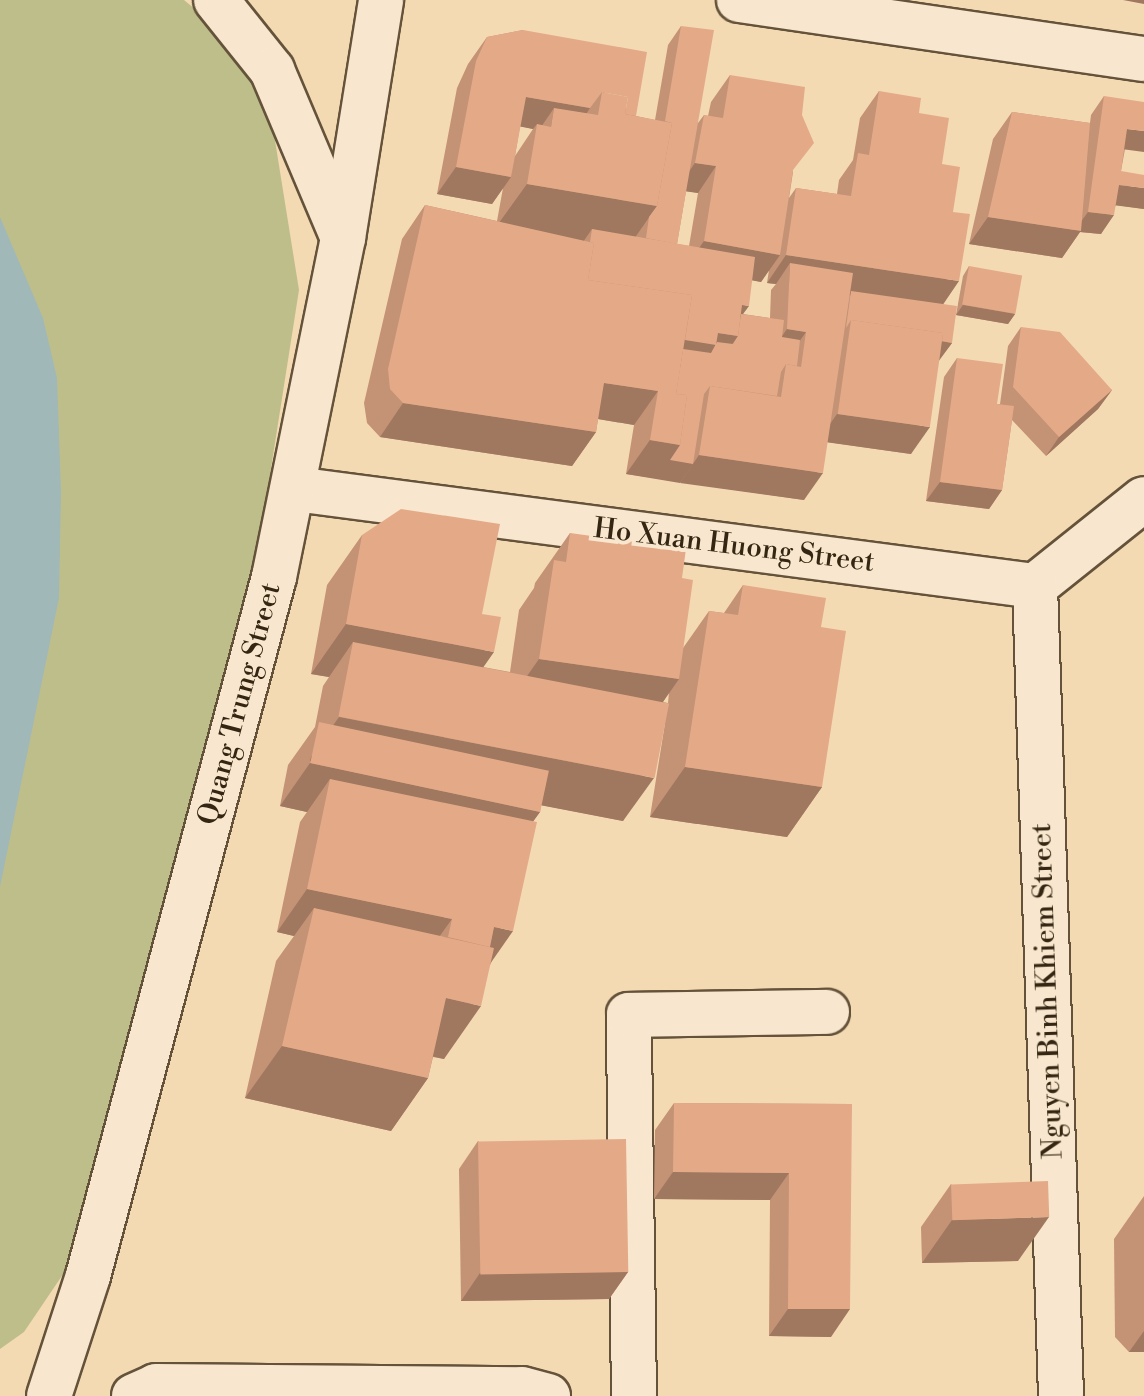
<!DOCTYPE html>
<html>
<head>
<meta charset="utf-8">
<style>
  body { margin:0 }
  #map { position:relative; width:1144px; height:1396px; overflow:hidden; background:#f4dab3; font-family:"Libre Bodoni",serif }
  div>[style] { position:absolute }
  .green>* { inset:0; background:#bebe8a }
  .water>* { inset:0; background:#a1b8b8 }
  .roads { filter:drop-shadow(2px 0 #64533a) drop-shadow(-2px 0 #64533a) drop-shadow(0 2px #64533a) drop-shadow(0 -2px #64533a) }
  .minor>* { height:44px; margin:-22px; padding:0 22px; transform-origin:22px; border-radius:22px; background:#f8e7ce }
  .wall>* { inset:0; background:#c49275 }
  .shaded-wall>* { inset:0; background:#a0775f }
  .building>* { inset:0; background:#e4aa88; transform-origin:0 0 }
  span { translate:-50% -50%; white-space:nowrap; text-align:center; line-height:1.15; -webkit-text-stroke:8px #f8e7ce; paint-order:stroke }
  .street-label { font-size:28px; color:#342612 }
</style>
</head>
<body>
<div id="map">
  <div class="green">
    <div style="clip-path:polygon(0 0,184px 0,207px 19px,243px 66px,273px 128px,299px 290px,261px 532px,94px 1198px,72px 1261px,24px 1332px,0 1349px)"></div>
  </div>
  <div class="water">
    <div style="clip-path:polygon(0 217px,43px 318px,57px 378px,61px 492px,59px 598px,0 887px)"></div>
  </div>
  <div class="roads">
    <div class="minor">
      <div style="left:216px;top:0;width:90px;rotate:51.3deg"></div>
      <div style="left:272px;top:70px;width:182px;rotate:67.1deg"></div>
      <div style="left:739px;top:0;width:409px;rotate:8.3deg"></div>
      <div style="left:295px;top:489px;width:746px;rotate:7.47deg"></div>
      <div style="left:1035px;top:586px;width:139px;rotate:-38.6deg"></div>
      <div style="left:1035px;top:586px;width:810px;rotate:88.16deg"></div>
      <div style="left:49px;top:1396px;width:126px;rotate:-72deg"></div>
      <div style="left:88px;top:1276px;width:723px;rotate:-75.1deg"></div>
      <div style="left:274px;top:577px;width:346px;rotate:-78.5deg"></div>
      <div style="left:343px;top:238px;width:241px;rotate:-80.9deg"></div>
      <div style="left:134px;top:1396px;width:24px;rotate:-24deg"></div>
      <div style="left:156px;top:1386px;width:366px;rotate:0.5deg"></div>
      <div style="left:522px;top:1389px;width:27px;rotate:15deg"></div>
      <div style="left:634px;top:1396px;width:381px;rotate:-90.8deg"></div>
      <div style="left:629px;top:1015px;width:198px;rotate:-0.9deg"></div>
    </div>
  </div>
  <div class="wall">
    <div style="clip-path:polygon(evenodd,681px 26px,698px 123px,704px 115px,708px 116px,711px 102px,730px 75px,793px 172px,789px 198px,796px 188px,837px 194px,839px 180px,853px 160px,860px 118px,879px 91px,919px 113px,942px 164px,953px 212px,943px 304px,952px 343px,939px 360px,911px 454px,827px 442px,804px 500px,626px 474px,634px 425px,598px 419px,596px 432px,572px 466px,380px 437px,367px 423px,364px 403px,402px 239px,425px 205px,497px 221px,503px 188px,492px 204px,437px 194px,457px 88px,468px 64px,487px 37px,523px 30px,636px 116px,655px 120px,668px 45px,681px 26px,520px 126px,533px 129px,515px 156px,520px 126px,681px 26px,686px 191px,698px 193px,689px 246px,677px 244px,686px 191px,681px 26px,769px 270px,767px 283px,776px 284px,771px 290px,770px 318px,743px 314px,752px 280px,761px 282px,769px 270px)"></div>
    <div style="clip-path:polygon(1104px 96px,1125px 149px,1121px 171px,1144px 209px,1116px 205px,1101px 234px,1080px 232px,1062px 258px,969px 244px,993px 139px,1012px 112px,1090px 123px,1091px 115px)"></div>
    <div style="clip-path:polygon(969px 266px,1015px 314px,1008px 324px,956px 315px,963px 276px)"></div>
    <div style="clip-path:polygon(1021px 327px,1112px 390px,1098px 409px,1046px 456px,1012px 420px,1002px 490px,989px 509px,926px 501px,944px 377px,957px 358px,997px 404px,1000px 404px,1008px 346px)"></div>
    <div style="clip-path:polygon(evenodd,570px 533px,682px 578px,683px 648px,709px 611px,724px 613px,743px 585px,821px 627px,822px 787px,787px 837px,650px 817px,665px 723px,623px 821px,541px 805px,540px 812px,533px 821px,491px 963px,444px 1059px,433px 1057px,428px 1078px,391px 1131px,245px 1098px,276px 961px,294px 936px,277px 932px,300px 822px,307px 812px,280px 806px,288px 765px,315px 727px,323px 686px,329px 677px,311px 674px,327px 585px,362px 535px,482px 614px,483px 667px,510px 672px,519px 610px,534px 588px,535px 583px,570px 533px,669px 692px,668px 703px,663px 702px,669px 692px)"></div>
    <div style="clip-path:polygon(674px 1103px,852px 1104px,831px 1337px,769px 1336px,770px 1200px,654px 1199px,655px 1130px)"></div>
    <div style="clip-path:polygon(478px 1141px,628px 1272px,609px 1299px,461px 1301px,459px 1169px)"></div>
    <div style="clip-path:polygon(951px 1184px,1018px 1261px,922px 1263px,921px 1227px)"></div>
    <div style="clip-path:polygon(1144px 1196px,1144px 1352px,1129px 1352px,1115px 1337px,1114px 1239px)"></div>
  </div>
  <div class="shaded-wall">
    <div style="clip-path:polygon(1123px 0,1144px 0,1144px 4px)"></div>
    <div style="clip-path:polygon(526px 97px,590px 108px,572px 136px,551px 127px,554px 108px,539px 130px,537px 124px,533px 129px,507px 124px)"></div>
    <div style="clip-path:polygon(1127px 129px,1144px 131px,1144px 152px,1114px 148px)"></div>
    <div style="clip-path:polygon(695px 163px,716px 166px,698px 193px,676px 190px)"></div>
    <div style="clip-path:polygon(456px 167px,511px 177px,492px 204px,437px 194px)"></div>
    <div style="clip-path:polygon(527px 184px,657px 206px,627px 249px,592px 229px,583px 242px,496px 227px)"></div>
    <div style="clip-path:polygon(1119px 185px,1144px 188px,1144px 209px,1105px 204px)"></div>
    <div style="clip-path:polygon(1088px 212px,1114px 215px,1101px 234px,1080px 232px,1062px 258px,969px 244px,988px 217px,1075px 230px)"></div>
    <div style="clip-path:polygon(704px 241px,780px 255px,761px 282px,685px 268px)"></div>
    <div style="clip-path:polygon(786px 255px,959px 281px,940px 309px,789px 286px,790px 263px,776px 284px,767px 283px)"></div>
    <div style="clip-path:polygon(742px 305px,749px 306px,735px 325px)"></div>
    <div style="clip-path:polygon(963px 305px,1015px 314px,1008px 324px,956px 315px)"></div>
    <div style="clip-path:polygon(850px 328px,952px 343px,938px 362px)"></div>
    <div style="clip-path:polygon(787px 329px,806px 332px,787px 359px,768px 356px)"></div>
    <div style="clip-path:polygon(718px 333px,738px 336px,719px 363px,672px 368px,681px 340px)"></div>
    <div style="clip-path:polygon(604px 383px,658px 391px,634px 425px,580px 416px)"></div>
    <div style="clip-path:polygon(1112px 390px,1098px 409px,1046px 456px,1059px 437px)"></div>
    <div style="clip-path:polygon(403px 403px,596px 432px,572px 466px,380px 437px)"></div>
    <div style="clip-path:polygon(837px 414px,930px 427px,911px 454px,818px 441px)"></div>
    <div style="clip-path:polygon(650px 440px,680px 445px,693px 464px,680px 483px,626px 474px)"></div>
    <div style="clip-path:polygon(699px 455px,823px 473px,804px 500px,680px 483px)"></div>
    <div style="clip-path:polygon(940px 482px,1002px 490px,989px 509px,926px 501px)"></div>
    <div style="clip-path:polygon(346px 624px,494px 652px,459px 702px,353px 642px,329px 677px,311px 674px)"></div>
    <div style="clip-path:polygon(539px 659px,679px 679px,644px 729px,504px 709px)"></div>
    <div style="clip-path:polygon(339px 717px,654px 778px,623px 821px,310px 761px,311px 757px)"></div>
    <div style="clip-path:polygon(310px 763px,540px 812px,509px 855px,330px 779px,307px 812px,280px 806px)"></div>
    <div style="clip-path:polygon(685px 767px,822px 787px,787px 837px,650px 817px)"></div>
    <div style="clip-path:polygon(307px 889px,452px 919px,421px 962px,314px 908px,294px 936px,277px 932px)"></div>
    <div style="clip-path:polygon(494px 927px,513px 931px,483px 974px)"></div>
    <div style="clip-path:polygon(446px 998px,481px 1006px,444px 1059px,409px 1051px)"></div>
    <div style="clip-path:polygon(282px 1046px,428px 1078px,391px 1131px,245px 1098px)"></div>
    <div style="clip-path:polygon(673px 1172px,789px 1173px,770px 1200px,654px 1199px)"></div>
    <div style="clip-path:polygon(1049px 1217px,1018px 1261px,922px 1263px,952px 1220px)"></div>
    <div style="clip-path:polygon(628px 1272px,609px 1299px,461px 1301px,480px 1273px)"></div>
    <div style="clip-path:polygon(788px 1309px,850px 1309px,831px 1337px,769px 1336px)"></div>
    <div style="clip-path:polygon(1144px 1331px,1144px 1352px,1129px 1352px)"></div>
  </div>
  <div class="building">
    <div style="clip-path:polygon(681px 26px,714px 30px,677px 244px,646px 238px,649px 217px,657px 206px,672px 123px,665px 121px)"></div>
    <div style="clip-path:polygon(523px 30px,647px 52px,636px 116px,625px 114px,628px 97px,602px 92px,590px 108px,526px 97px,511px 177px,456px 167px,476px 61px,487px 37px)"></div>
    <div style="clip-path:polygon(730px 75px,805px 87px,802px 115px,814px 143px,793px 170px,780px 255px,704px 241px,716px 166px,695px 163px,704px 115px,723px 118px)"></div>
    <div style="clip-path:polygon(879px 91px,921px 98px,919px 113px,949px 118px,942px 164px,960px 167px,953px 212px,970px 214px,959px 281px,786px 255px,796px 188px,851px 196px,858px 153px,869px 155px)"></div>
    <div style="clip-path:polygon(602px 92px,628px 97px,625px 114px,672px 123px,657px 206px,527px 184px,537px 124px,551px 127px,554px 108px,598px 115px)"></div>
    <div style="clip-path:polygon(1104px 96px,1144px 102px,1144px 131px,1127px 129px,1121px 171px,1144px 175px,1144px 188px,1119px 185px,1114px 215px,1088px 212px)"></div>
    <div style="clip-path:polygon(1012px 112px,1090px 123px,1081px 231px,988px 217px)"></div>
    <div style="clip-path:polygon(425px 205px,594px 243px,588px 280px,692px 295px,676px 394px,687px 395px,680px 445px,650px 440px,658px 391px,604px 383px,596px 432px,403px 403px,390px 389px,388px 369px)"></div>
    <div style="clip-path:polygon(592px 229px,755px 257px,749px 306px,742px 305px,738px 336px,718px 333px,716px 345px,685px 340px,692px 295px,588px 280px,594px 243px,590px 242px)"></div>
    <div style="clip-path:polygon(790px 263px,853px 273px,823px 473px,699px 455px,710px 386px,781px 397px,786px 364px,801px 367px,806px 332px,787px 329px)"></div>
    <div style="left:969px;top:266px;width:54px;height:39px;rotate:10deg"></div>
    <div style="clip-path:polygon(851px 291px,957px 306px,952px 343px,942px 341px,943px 333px,851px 320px,846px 328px)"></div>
    <div style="clip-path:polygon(741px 314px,784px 320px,782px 337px,800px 340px,797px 366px,786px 364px,781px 372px,777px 396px,710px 386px,704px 394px,693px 464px,670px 460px,680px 445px,687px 395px,676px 394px,683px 349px,711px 353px,717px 342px,733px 344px,738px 336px)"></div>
    <div style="left:851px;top:320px;width:93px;height:95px;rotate:8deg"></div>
    <div style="clip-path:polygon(1021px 327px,1060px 332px,1112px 390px,1059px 437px,1013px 387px)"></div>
    <div style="clip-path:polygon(957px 358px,1003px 364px,997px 404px,1014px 406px,1002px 490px,940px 482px)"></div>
    <div style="clip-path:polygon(401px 509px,500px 524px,482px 614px,501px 617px,494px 652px,346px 624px,362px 535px)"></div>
    <div style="clip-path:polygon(570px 533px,686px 549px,682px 578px,693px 580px,679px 679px,539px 659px,554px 560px,566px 562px)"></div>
    <div style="clip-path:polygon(743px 585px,826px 598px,821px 627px,846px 631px,822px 787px,685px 767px,709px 611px,738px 615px)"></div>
    <div style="left:353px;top:642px;width:322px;height:76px;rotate:11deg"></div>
    <div style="left:319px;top:722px;width:235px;height:42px;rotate:12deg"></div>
    <div style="clip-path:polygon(330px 779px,537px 822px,513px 931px,494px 927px,490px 947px,448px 937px,452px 919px,307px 889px)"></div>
    <div style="clip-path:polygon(314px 908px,494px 948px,481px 1006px,446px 998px,428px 1078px,282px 1046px)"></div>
    <div style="clip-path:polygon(674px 1103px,852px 1104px,850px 1309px,788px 1309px,789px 1173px,673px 1172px)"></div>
    <div style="left:626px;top:1139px;width:133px;height:148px;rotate:89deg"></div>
    <div style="left:1048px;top:1181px;width:36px;height:97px;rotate:88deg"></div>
  </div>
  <div class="street-label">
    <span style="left:734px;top:546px;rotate:7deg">Ho Xuan Huong Street</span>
    <span style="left:240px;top:704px;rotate:-75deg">Quang Trung Street</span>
    <span style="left:1048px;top:991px;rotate:-92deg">Nguyen Binh Khiem Street</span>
  </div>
</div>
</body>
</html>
